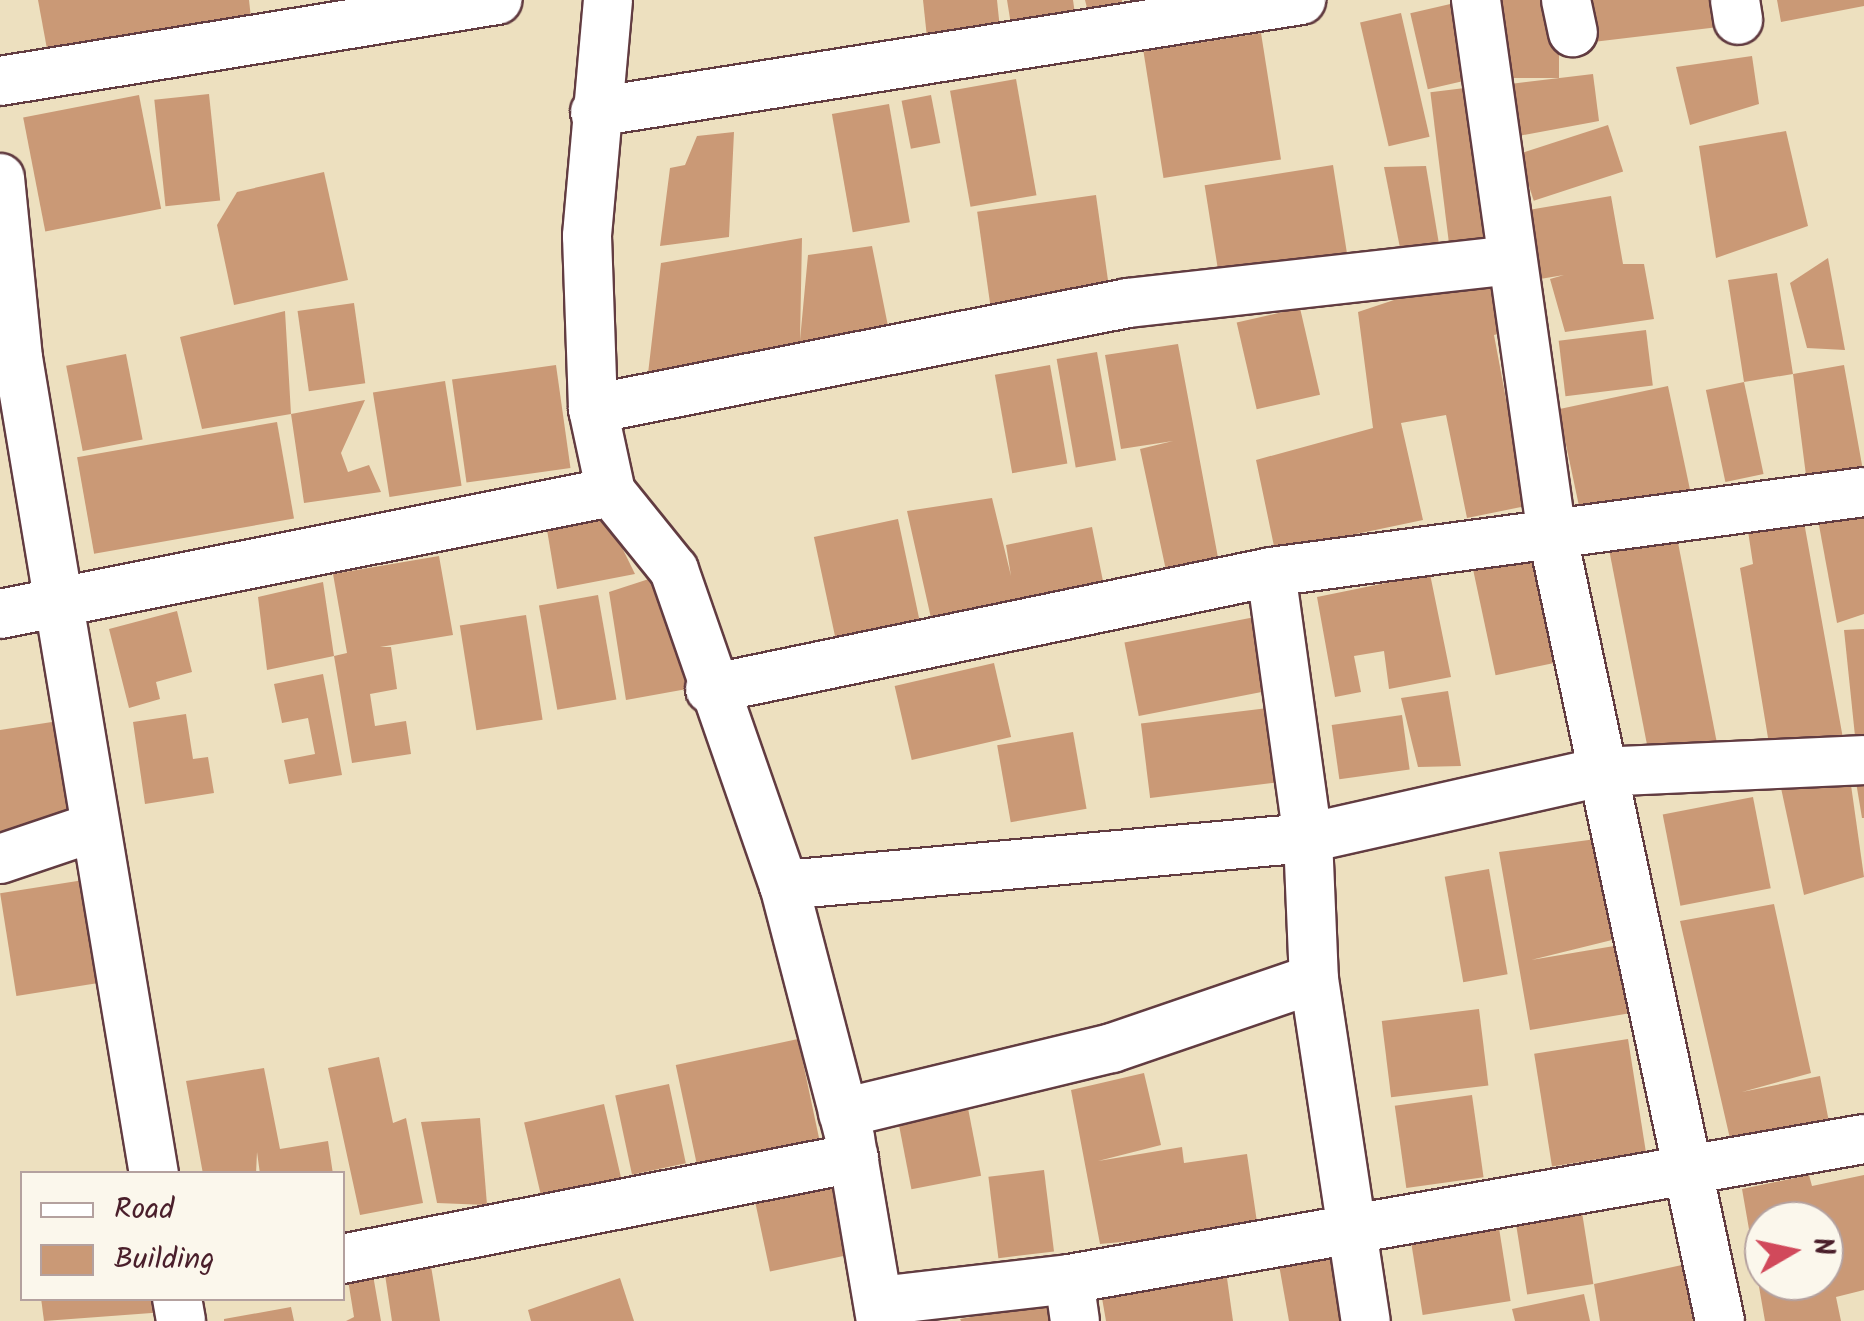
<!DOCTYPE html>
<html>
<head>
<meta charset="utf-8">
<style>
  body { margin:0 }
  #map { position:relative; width:1864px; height:1321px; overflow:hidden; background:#ede0bf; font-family:Kalam,sans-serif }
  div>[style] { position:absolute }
  .building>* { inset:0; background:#ca9976; transform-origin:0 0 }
  .roads { filter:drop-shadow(2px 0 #623c41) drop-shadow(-2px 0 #623c41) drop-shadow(0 2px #623c41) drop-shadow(0 -2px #623c41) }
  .minor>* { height:48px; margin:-24px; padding:0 24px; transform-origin:24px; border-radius:24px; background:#fff }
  span { translate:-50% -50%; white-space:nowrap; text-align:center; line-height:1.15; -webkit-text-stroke:8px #fbf7ec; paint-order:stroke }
  .legend { position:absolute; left:20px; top:1171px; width:325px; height:130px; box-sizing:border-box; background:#fbf7ec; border:2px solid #b4a19f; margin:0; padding:12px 18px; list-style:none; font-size:30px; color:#4a1f2b }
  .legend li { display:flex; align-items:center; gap:20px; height:50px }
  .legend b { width:50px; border:2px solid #b4a19f }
  .north { position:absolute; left:1744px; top:1201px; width:100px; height:100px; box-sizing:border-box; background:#fbf7ec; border:2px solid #b4a19f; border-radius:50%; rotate:81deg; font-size:28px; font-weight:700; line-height:40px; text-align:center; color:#4a1f2b }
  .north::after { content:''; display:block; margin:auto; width:35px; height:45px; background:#d1495b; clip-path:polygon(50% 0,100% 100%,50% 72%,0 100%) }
</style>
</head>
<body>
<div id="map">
  <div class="building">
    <div style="clip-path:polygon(38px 0,249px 0,251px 18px,47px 49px)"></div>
    <div style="clip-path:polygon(923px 0,997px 0,1001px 39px,928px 47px)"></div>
    <div style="clip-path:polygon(1007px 0,1073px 0,1076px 21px,1012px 31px)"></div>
    <div style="clip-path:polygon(1085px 0,1122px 0,1122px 2px,1087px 8px)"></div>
    <div style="left:1490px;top:0;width:69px;height:78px"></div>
    <div style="clip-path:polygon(1589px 0,1724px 0,1727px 26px,1593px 42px)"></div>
    <div style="clip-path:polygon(1777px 0,1864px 0,1864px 6px,1781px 22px)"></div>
    <div style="left:1459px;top:2px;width:78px;height:50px;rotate:77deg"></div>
    <div style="left:1401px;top:13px;width:127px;height:42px;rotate:77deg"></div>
    <div style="left:1261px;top:33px;width:128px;height:119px;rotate:81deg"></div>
    <div style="clip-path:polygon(1752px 56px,1759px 104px,1690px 125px,1676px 67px)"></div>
    <div style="clip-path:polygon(1593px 74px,1599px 121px,1513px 137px,1502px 85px)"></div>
    <div style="left:1016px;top:79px;width:118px;height:67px;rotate:80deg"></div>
    <div style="left:1481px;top:86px;width:155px;height:51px;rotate:83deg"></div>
    <div style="left:209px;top:94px;width:107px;height:55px;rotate:84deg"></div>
    <div style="left:139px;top:95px;width:116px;height:118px;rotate:79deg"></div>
    <div style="left:931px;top:95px;width:49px;height:30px;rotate:79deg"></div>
    <div style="left:889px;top:104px;width:120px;height:58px;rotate:80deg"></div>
    <div style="left:1608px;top:125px;width:49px;height:94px;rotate:72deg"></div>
    <div style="clip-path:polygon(1786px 131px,1808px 226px,1716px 258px,1699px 146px)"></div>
    <div style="clip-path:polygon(734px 132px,729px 237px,660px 246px,670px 168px,685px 165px,697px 136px)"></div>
    <div style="left:1333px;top:165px;width:98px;height:130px;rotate:81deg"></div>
    <div style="clip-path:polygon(1426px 166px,1439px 244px,1401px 253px,1384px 167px)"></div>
    <div style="clip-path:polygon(324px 172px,348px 280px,234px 305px,217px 225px,237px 192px)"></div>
    <div style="left:1096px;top:195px;width:102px;height:120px;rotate:82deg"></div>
    <div style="clip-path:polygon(1611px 196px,1623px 264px,1644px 264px,1654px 319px,1565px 332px,1550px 279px,1564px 275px,1534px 280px,1522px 211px)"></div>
    <div style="clip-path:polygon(802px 238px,800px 340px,808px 255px,872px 246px,889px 331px,647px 382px,661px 263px)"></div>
    <div style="clip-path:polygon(1828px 258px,1845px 350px,1807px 348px,1790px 283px)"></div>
    <div style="clip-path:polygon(1493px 267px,1507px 332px,1494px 335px,1526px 506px,1467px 518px,1446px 415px,1401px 423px,1423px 520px,1275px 551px,1256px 460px,1373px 428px,1358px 312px)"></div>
    <div style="clip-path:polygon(1777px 273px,1793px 374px,1844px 365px,1864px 476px,1808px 491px,1793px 374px,1744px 382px,1728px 280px)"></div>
    <div style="left:354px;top:303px;width:81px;height:57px;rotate:82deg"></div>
    <div style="left:1300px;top:308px;width:89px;height:65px;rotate:77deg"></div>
    <div style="clip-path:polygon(285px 311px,291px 414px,365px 400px,341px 453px,348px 472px,369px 465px,381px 492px,304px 503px,291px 414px,202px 429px,180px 337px)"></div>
    <div style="left:1646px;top:330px;width:56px;height:88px;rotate:83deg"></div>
    <div style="clip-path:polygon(1178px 344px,1219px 563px,1167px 575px,1140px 449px,1173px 441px,1121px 449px,1105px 355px)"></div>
    <div style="left:1097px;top:352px;width:110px;height:41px;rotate:80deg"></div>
    <div style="left:126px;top:354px;width:87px;height:61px;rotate:79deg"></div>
    <div style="left:556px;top:365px;width:104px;height:105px;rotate:82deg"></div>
    <div style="left:1050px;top:365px;width:100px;height:56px;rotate:80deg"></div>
    <div style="left:445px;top:381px;width:106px;height:73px;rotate:81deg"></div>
    <div style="left:1744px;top:382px;width:94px;height:39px;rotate:78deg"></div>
    <div style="left:1668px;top:386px;width:117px;height:112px;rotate:78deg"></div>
    <div style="left:277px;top:422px;width:98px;height:203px;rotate:80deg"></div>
    <div style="clip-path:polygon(992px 498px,1011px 576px,1006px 545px,1092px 527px,1105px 591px,933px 627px,907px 511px)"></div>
    <div style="clip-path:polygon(1864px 499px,1864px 614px,1837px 623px,1816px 509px)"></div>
    <div style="clip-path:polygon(1802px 511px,1844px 744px,1770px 750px,1740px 568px,1753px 564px,1746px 518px)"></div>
    <div style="clip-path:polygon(608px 519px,635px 574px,557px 589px,546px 524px)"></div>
    <div style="left:898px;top:519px;width:115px;height:86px;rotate:78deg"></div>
    <div style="left:1674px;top:522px;width:223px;height:69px;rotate:79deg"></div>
    <div style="clip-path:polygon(439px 556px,453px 635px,380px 647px,391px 647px,397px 689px,370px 694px,375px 726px,406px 721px,411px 754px,352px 763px,334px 656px,267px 670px,258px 597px,323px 582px,334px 656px,347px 653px,333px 574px)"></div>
    <div style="left:1533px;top:558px;width:107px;height:61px;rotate:78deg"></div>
    <div style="clip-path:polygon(1430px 574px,1451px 677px,1389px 689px,1384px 651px,1354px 656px,1361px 692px,1335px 697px,1317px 597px)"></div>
    <div style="clip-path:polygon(655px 577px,698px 687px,626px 700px,609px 592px)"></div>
    <div style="left:598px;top:595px;width:106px;height:60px;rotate:80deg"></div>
    <div style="clip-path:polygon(177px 611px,192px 672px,156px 682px,160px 699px,129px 708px,109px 629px)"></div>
    <div style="left:526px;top:615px;width:106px;height:67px;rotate:81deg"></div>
    <div style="left:1255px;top:617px;width:75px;height:133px;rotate:79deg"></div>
    <div style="clip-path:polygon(1864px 629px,1864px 735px,1855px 736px,1844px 630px)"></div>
    <div style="left:994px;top:663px;width:76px;height:102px;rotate:77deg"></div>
    <div style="clip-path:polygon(323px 674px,342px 775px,289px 784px,284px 760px,315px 754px,308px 718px,282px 723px,274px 684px)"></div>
    <div style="clip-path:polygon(1448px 691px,1461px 766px,1418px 767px,1401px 698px)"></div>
    <div style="left:1268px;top:708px;width:75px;height:128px;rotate:83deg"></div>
    <div style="clip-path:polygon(186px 714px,193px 759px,208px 757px,214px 793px,145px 804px,133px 722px)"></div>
    <div style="left:1402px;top:715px;width:55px;height:71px;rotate:82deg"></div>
    <div style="clip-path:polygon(65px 720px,77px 819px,0 832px,0 730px)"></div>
    <div style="left:1073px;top:732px;width:78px;height:77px;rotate:80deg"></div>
    <div style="clip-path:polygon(1850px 778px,1864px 877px,1804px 895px,1781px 788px)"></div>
    <div style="clip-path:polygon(1864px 781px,1864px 818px,1862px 818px,1856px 782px)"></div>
    <div style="left:1753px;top:797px;width:93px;height:92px;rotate:79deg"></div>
    <div style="clip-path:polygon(1596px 839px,1612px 940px,1531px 960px,1620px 945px,1631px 1013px,1530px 1030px,1499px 852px)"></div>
    <div style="left:1489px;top:869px;width:107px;height:45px;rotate:80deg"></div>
    <div style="left:90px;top:879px;width:104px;height:91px;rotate:81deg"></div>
    <div style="clip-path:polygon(1774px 904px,1811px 1073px,1742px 1092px,1820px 1076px,1829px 1122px,1731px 1143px,1680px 921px)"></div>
    <div style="left:1479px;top:1009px;width:77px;height:98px;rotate:83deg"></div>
    <div style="left:798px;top:1039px;width:104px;height:125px;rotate:78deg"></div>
    <div style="left:1628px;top:1039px;width:114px;height:95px;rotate:81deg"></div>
    <div style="clip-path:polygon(379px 1057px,393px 1123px,406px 1118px,423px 1203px,360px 1215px,328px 1068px)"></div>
    <div style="clip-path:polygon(264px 1068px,280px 1149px,328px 1141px,333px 1174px,260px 1174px,257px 1152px,256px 1174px,203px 1174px,186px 1081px)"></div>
    <div style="clip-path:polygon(1144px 1073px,1161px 1145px,1098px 1161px,1182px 1147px,1184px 1163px,1247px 1154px,1258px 1229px,1100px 1244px,1071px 1090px)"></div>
    <div style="left:669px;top:1084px;width:81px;height:55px;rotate:78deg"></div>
    <div style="left:1472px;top:1095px;width:83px;height:78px;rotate:82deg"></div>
    <div style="left:967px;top:1103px;width:74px;height:71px;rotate:79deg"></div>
    <div style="left:604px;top:1104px;width:76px;height:82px;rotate:77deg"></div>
    <div style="clip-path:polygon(480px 1118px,487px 1205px,437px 1203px,421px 1122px)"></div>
    <div style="left:1044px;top:1170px;width:82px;height:56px;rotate:83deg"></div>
    <div style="clip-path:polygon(evenodd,1809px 1175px,1812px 1186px,1864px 1175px,1864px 1290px,1836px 1297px,1841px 1321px,1765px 1321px,1742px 1189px,1809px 1175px,1764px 1221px,1824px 1221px,1824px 1281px,1764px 1281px,1764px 1221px)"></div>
    <div style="left:845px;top:1182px;width:72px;height:92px;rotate:78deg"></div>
    <div style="left:1581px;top:1206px;width:79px;height:67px;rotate:81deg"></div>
    <div style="left:1499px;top:1228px;width:74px;height:89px;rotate:81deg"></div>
    <div style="clip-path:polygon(1354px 1252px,1366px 1321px,1289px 1321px,1279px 1265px)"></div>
    <div style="clip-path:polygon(430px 1260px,440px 1321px,392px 1321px,384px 1268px)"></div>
    <div style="clip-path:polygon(1682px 1265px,1693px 1321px,1600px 1321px,1594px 1284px)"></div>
    <div style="clip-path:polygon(1226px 1271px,1233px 1321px,1106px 1321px,1102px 1298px)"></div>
    <div style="clip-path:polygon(373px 1275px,381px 1321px,346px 1321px,354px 1317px,348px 1280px)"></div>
    <div style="clip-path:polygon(620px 1278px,634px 1321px,531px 1321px,528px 1310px)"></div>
    <div style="clip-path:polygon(1584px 1294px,1590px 1321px,1515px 1321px,1512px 1309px)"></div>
    <div style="clip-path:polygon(41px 1298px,163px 1298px,165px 1312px,44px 1321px)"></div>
    <div style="clip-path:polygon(1058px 1301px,1062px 1321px,961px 1321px,960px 1319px)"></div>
    <div style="clip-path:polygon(291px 1307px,294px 1321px,224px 1321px,224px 1319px)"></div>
  </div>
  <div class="roads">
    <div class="minor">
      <div style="left:608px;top:0;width:237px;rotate:95.1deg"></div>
      <div style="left:587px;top:236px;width:173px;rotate:88deg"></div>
      <div style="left:593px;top:409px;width:85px;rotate:77.8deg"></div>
      <div style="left:611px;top:492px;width:100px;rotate:51.1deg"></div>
      <div style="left:674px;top:570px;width:334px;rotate:70.8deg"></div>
      <div style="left:784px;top:885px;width:261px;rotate:75.4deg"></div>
      <div style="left:850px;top:1138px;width:186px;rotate:80.4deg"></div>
      <div style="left:1476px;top:0;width:533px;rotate:81.92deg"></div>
      <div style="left:1551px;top:528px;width:811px;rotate:77.97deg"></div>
      <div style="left:1566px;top:0;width:33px;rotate:78deg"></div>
      <div style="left:1735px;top:0;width:20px;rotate:81deg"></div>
      <div style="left:0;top:81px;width:504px;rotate:-9.26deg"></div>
      <div style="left:595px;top:112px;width:715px;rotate:-9.01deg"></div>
      <div style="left:0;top:178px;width:181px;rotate:84.3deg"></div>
      <div style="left:18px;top:358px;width:827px;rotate:80.54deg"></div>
      <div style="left:593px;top:409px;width:545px;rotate:-11.21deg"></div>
      <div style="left:1128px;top:303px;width:386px;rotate:-6.4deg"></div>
      <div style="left:1271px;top:572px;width:269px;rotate:82.1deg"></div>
      <div style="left:1308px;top:838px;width:141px;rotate:87.6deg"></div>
      <div style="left:1314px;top:979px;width:346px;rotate:81.4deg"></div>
      <div style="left:0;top:614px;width:623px;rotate:-11.29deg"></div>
      <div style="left:710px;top:689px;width:573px;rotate:-11.78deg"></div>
      <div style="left:1271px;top:572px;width:598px;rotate:-7.68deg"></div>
      <div style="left:0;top:859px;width:97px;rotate:-18.6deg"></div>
      <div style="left:784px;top:885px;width:526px;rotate:-5.13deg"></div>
      <div style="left:1308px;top:838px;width:299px;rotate:-12.7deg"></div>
      <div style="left:1600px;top:772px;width:264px;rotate:-2.6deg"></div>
      <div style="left:843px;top:1113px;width:277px;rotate:-13.6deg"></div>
      <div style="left:1112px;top:1048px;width:213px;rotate:-18.9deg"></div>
      <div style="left:342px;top:1259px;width:522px;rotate:-11.16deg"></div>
      <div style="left:1069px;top:1279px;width:42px;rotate:81.9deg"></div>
      <div style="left:177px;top:1298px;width:23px;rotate:80deg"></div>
      <div style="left:879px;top:1301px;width:191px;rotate:-6.6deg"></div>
      <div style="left:1069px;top:1279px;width:807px;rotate:-9.99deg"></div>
    </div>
  </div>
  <ul class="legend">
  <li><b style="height:12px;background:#fff"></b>Road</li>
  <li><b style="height:28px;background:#ca9976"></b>Building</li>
  </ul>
  <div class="north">N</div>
</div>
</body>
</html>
